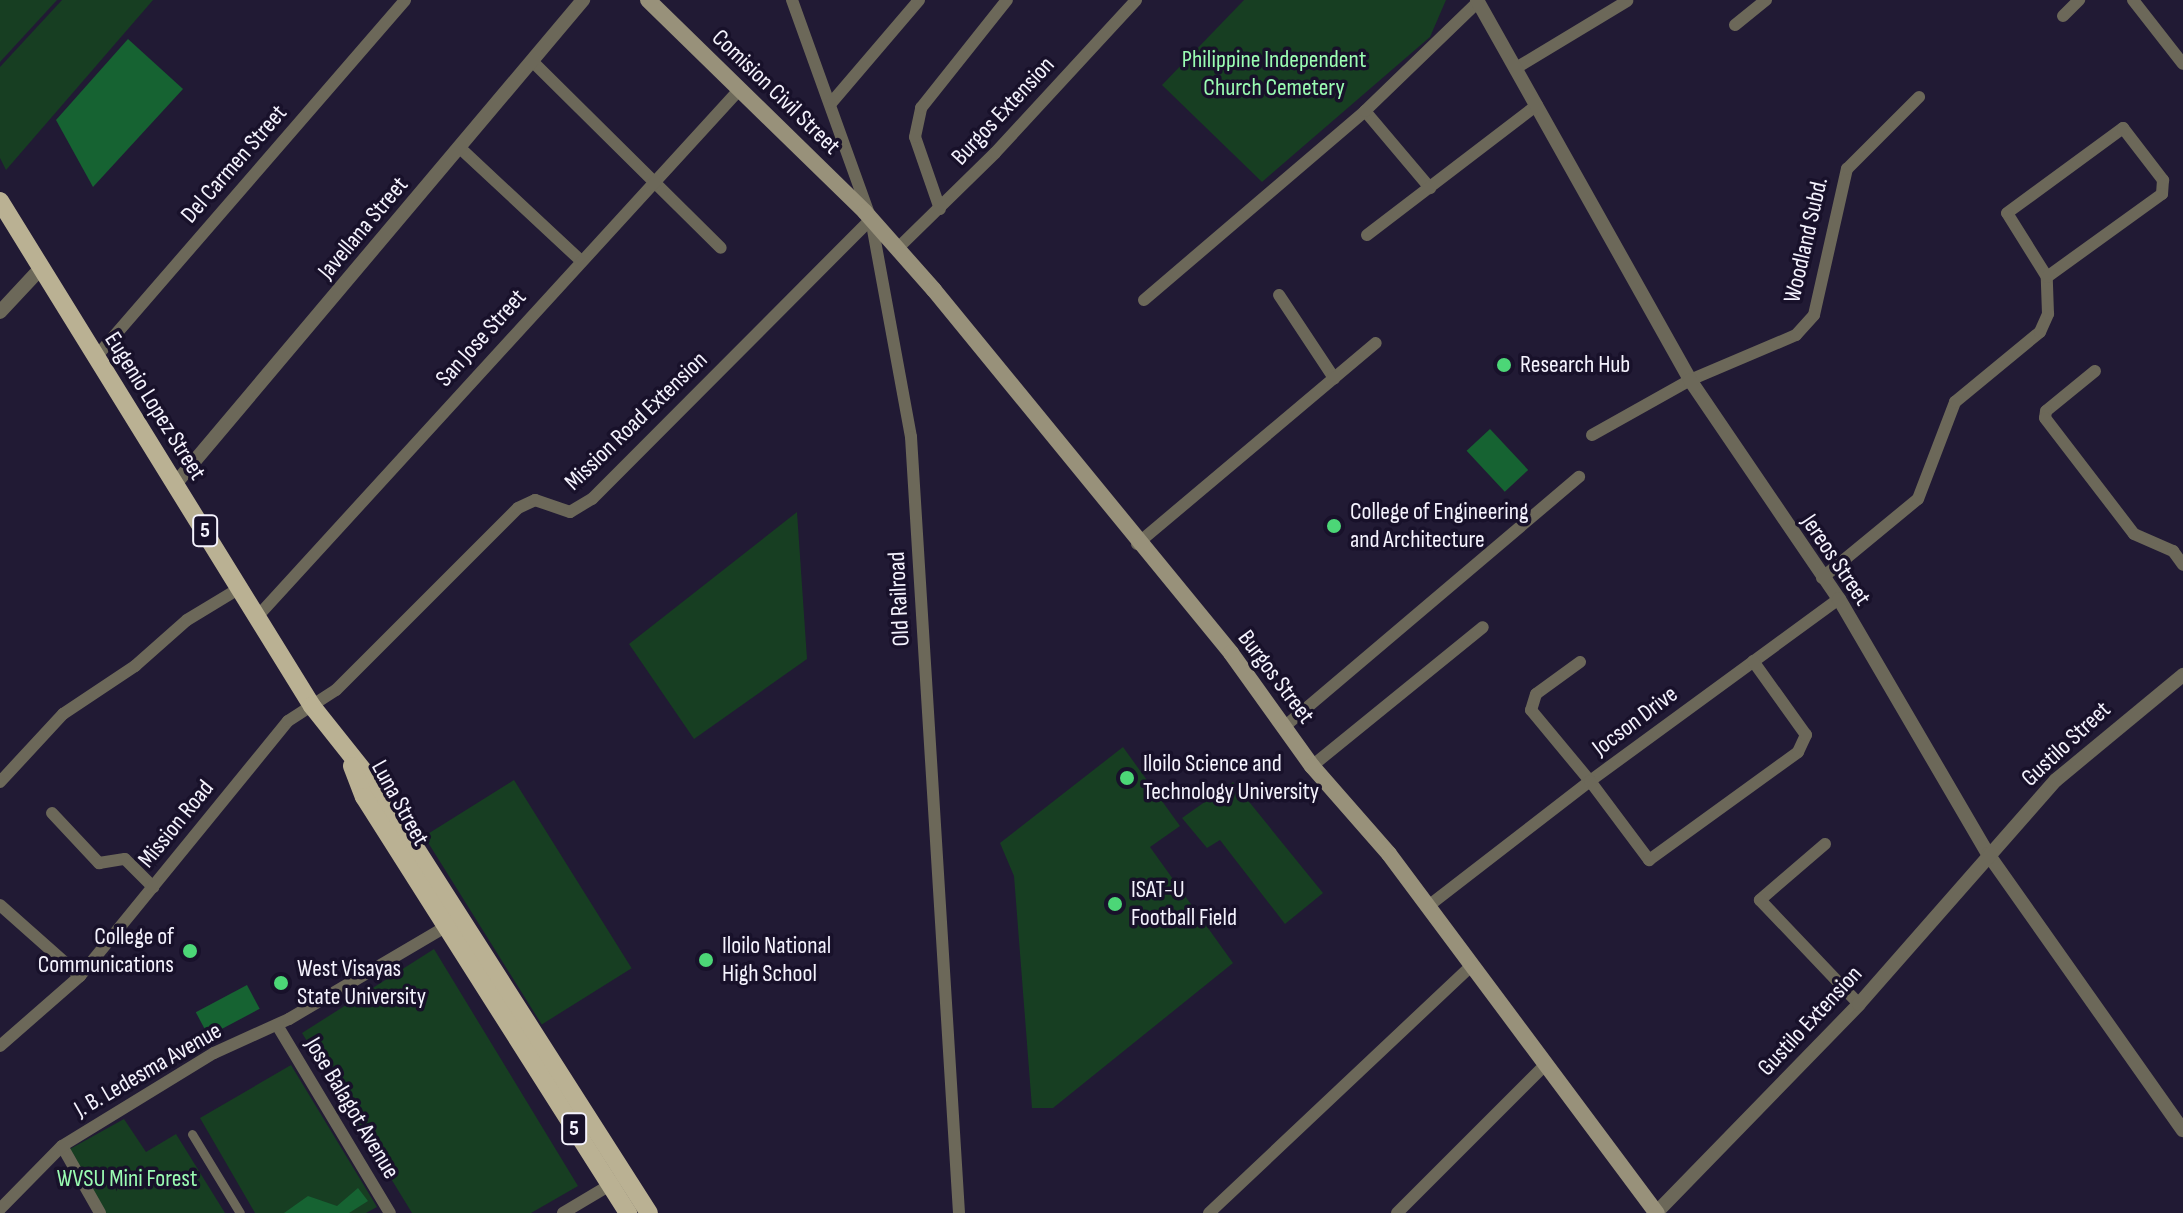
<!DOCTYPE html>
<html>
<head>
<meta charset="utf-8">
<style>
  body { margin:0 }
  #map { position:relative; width:2183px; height:1213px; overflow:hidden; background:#211a34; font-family:"Sofia Sans Condensed",sans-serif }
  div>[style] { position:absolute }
  .green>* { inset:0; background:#173e22; transform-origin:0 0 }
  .forest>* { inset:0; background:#166332; transform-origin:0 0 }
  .pedestrian>* { height:9px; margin:-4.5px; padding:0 4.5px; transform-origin:4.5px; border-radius:4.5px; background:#6c6859 }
  .minor>* { height:12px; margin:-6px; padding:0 6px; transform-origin:6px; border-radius:6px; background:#6c6859 }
  .tertiary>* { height:14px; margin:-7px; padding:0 7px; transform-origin:7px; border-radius:7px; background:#6c6859 }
  .secondary>* { height:16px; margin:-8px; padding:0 8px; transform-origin:8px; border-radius:8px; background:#98917a }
  .primary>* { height:18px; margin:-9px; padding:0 9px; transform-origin:9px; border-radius:9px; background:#bab193 }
  .dots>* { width:22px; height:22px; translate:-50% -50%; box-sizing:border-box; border:4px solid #18112a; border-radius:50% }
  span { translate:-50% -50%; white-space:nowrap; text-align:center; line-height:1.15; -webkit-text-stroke:7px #18112a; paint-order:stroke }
  .shield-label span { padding:2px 6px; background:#18112a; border:2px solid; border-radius:6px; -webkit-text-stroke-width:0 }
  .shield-label { font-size:22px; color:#f5f3fe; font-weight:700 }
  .park-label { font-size:24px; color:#9afcb2 }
  .street-label { font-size:24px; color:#f5f3fe }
  .poi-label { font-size:24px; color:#f5f3fe }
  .left { translate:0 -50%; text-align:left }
  .right { translate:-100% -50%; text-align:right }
</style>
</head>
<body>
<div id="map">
  <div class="green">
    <div style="clip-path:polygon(0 0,57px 0,0 62px)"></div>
    <div style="clip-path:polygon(62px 0,153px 0,6px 170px,0 158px,0 67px)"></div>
    <div style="clip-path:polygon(1244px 0,1446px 0,1430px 37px,1262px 182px,1162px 85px)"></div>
    <div style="clip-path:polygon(797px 512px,807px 659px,694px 739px,629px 644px)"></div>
    <div style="clip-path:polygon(1123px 747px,1180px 826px,1150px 847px,1233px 963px,1053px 1108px,1032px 1108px,1014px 876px,1000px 843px)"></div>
    <div style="left:514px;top:780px;width:222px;height:106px;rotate:58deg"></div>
    <div style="clip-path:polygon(1233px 782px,1323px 893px,1285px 924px,1220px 840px,1207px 848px,1182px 818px)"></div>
    <div style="clip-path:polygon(434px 949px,578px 1186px,531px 1213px,412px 1213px,302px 1033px)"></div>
    <div style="clip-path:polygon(291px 1065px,377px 1207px,366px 1213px,255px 1213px,200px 1118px)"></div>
    <div style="clip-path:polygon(124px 1119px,146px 1152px,176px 1134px,225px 1213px,106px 1213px,70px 1149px)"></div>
  </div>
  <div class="forest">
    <div style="clip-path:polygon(128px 39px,183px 89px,93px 187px,56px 120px)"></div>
    <div style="left:1490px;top:429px;width:56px;height:32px;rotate:47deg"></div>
    <div style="left:247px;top:985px;width:27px;height:58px;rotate:62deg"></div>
    <div style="clip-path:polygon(358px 1188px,368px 1201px,349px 1213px,284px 1213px,308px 1196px,337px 1206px)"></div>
  </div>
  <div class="pedestrian">
    <div style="left:192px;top:1134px;width:92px;rotate:58.7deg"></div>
  </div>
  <div class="minor">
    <div style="left:792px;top:0;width:233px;rotate:70.2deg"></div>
    <div style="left:871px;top:219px;width:222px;rotate:79.6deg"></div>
    <div style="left:911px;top:437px;width:777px;rotate:86.46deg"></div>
    <div style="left:2133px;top:0;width:81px;rotate:52deg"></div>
    <div style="left:2063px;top:16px;width:23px;rotate:-45deg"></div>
    <div style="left:1735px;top:25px;width:40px;rotate:-39deg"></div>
    <div style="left:533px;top:62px;width:264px;rotate:44.7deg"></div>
    <div style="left:1516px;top:68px;width:130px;rotate:-31.1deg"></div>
    <div style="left:832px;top:102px;width:134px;rotate:-49.5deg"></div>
    <div style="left:1365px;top:111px;width:101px;rotate:49.8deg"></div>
    <div style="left:460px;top:148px;width:166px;rotate:43deg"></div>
    <div style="left:940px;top:209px;width:76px;rotate:-109.1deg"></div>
    <div style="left:915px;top:137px;width:30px;rotate:-78deg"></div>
    <div style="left:921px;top:108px;width:138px;rotate:-51.5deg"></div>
    <div style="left:1367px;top:235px;width:214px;rotate:-37.4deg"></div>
    <div style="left:898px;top:248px;width:136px;rotate:-44.4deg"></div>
    <div style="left:995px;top:153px;width:208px;rotate:-47.3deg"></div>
    <div style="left:1279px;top:295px;width:100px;rotate:56.5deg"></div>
    <div style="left:1144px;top:300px;width:291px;rotate:-40.5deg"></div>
    <div style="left:1365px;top:111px;width:157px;rotate:-44deg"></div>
    <div style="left:96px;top:357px;width:472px;rotate:-49.1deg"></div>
    <div style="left:2095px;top:371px;width:63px;rotate:140.8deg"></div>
    <div style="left:2046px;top:411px;width:7px;rotate:98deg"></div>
    <div style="left:2045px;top:418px;width:146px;rotate:52.5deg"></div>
    <div style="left:2134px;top:534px;width:43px;rotate:23.6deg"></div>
    <div style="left:2173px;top:551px;width:17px;rotate:54deg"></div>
    <div style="left:1592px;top:435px;width:112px;rotate:-29.3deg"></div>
    <div style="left:1690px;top:380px;width:115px;rotate:-23deg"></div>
    <div style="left:1796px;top:335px;width:27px;rotate:-48deg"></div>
    <div style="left:1814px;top:315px;width:150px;rotate:-77.3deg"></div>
    <div style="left:1847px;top:169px;width:102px;rotate:-45deg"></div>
    <div style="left:1137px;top:544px;width:312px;rotate:-40.1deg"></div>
    <div style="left:1822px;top:578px;width:124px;rotate:-39.5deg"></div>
    <div style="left:1918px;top:499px;width:104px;rotate:-69.1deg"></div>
    <div style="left:1955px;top:402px;width:110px;rotate:-39.5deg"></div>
    <div style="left:2040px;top:332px;width:20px;rotate:-66deg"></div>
    <div style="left:2048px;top:314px;width:37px;rotate:-92deg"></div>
    <div style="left:2047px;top:277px;width:75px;rotate:-122deg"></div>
    <div style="left:2007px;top:213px;width:144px;rotate:-36.2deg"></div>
    <div style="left:2123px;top:128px;width:66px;rotate:52.4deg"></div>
    <div style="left:2163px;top:180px;width:14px;rotate:94deg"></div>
    <div style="left:2162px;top:194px;width:142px;rotate:144.2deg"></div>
    <div style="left:257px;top:617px;width:714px;rotate:-47.55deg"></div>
    <div style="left:1580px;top:662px;width:54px;rotate:144deg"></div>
    <div style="left:1536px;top:694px;width:17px;rotate:107deg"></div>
    <div style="left:1531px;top:710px;width:92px;rotate:50.3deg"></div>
    <div style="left:1590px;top:781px;width:308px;rotate:-36.2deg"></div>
    <div style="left:1284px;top:727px;width:387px;rotate:-40.3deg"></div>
    <div style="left:1312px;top:766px;width:220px;rotate:-39.1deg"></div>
    <div style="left:0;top:782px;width:93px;rotate:-47.2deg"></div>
    <div style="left:63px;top:714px;width:87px;rotate:-33.7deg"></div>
    <div style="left:135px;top:666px;width:69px;rotate:-41.5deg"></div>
    <div style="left:187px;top:620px;width:62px;rotate:-31.1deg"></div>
    <div style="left:52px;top:813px;width:69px;rotate:46.8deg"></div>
    <div style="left:99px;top:863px;width:26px;rotate:-9deg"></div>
    <div style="left:125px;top:859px;width:40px;rotate:45deg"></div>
    <div style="left:1825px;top:844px;width:86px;rotate:139.3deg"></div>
    <div style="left:1760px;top:900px;width:144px;rotate:46.4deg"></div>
    <div style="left:0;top:905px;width:107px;rotate:41.6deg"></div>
    <div style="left:1427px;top:907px;width:206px;rotate:-37.7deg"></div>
    <div style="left:1590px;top:781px;width:99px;rotate:53.2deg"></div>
    <div style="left:1649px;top:860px;width:184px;rotate:-35.9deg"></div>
    <div style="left:1798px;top:752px;width:19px;rotate:-65deg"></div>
    <div style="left:1806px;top:735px;width:91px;rotate:-125.6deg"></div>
    <div style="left:277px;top:1025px;width:219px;rotate:59deg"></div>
    <div style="left:0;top:1046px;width:106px;rotate:-41.2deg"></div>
    <div style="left:80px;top:976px;width:329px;rotate:-50.8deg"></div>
    <div style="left:288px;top:721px;width:57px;rotate:-32.9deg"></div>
    <div style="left:336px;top:690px;width:257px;rotate:-45deg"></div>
    <div style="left:518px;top:508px;width:19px;rotate:-25deg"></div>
    <div style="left:535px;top:500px;width:37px;rotate:19deg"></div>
    <div style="left:570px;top:512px;width:26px;rotate:-31deg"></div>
    <div style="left:592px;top:499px;width:395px;rotate:-45.1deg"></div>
    <div style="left:62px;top:1146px;width:77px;rotate:60.4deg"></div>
    <div style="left:0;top:1209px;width:88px;rotate:-45.5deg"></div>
    <div style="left:62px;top:1146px;width:178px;rotate:-31.5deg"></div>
    <div style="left:214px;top:1053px;width:82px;rotate:-24.4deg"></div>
    <div style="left:289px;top:1019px;width:187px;rotate:-30.5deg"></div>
    <div style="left:563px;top:1213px;width:61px;rotate:-30.8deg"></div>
    <div style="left:1209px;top:1213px;width:360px;rotate:-43.3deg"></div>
    <div style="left:1397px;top:1213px;width:209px;rotate:-45deg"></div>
  </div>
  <div class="tertiary">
    <div style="left:1477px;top:0;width:436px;rotate:60.7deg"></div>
    <div style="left:1690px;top:380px;width:265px;rotate:55.8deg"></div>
    <div style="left:1839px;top:599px;width:295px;rotate:59.7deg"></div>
    <div style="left:1988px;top:854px;width:338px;rotate:54.8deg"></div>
    <div style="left:0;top:312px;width:60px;rotate:-47deg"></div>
    <div style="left:176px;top:483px;width:632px;rotate:-49.88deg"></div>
    <div style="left:1656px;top:1213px;width:291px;rotate:-45.8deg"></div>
    <div style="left:1859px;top:1004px;width:298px;rotate:-48.7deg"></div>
    <div style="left:2056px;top:780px;width:165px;rotate:-39.6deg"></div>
  </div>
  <div class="secondary">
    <div style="left:648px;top:0;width:303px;rotate:44.3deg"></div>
    <div style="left:865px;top:212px;width:104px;rotate:48.5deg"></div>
    <div style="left:934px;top:290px;width:469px;rotate:50.7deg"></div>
    <div style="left:1231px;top:653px;width:139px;rotate:54.4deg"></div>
    <div style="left:1312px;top:766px;width:117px;rotate:48.8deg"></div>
    <div style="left:1389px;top:854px;width:448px;rotate:53.3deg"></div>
  </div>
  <div class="primary">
    <div style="left:0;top:201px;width:594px;rotate:58.29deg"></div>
    <div style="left:312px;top:706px;width:106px;rotate:51.5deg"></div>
    <div style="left:378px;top:789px;width:503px;rotate:57.42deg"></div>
    <div style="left:352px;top:766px;width:33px;rotate:69deg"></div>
    <div style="left:364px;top:797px;width:493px;rotate:57.6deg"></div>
  </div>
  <div class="dots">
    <div style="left:1504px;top:365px;background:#4cd677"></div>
    <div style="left:1334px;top:526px;background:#4cd677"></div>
    <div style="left:1127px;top:778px;background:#4cd677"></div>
    <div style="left:1115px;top:904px;background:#4cd677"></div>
    <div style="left:190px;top:951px;background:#4cd677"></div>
    <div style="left:706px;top:960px;background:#4cd677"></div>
    <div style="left:281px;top:983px;background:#4cd677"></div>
  </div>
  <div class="shield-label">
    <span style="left:205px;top:531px">5</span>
    <span style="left:574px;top:1129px">5</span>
  </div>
  <div class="park-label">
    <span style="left:1274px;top:74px">Philippine Independent<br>Church Cemetery</span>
    <span style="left:127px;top:1179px">WVSU Mini Forest</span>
  </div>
  <div class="street-label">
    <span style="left:776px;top:92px;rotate:44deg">Comision Civil Street</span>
    <span style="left:1003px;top:111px;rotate:-47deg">Burgos Extension</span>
    <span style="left:234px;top:164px;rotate:-49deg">Del Carmen Street</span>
    <span style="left:363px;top:228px;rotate:-50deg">Javellana Street</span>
    <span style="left:1806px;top:240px;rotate:-77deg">Woodland Subd.</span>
    <span style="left:481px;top:338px;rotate:-48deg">San Jose Street</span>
    <span style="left:155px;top:406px;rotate:58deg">Eugenio Lopez Street</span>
    <span style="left:636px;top:421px;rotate:-44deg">Mission Road Extension</span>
    <span style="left:1836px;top:560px;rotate:56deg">Jereos Street</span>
    <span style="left:899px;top:599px;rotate:-93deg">Old Railroad</span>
    <span style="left:1276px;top:677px;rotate:53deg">Burgos Street</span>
    <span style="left:1635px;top:721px;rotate:-37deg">Jocson Drive</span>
    <span style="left:2066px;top:744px;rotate:-43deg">Gustilo Street</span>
    <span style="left:400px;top:803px;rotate:61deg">Luna Street</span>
    <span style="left:176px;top:824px;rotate:-51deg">Mission Road</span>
    <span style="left:1810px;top:1021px;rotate:-47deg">Gustilo Extension</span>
    <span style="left:148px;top:1070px;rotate:-30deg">J. B. Ledesma Avenue</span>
    <span style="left:352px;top:1108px;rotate:59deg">Jose Balagot Avenue</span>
  </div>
  <div class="poi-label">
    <span class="left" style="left:1520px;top:365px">Research Hub</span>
    <span class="left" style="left:1350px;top:526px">College of Engineering<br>and Architecture</span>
    <span class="left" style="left:1143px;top:778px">Iloilo Science and<br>Technology University</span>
    <span class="left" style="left:1131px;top:904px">ISAT-U<br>Football Field</span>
    <span class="right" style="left:174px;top:951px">College of<br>Communications</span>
    <span class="left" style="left:722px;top:960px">Iloilo National<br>High School</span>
    <span class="left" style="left:297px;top:983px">West Visayas<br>State University</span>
  </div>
</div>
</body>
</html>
